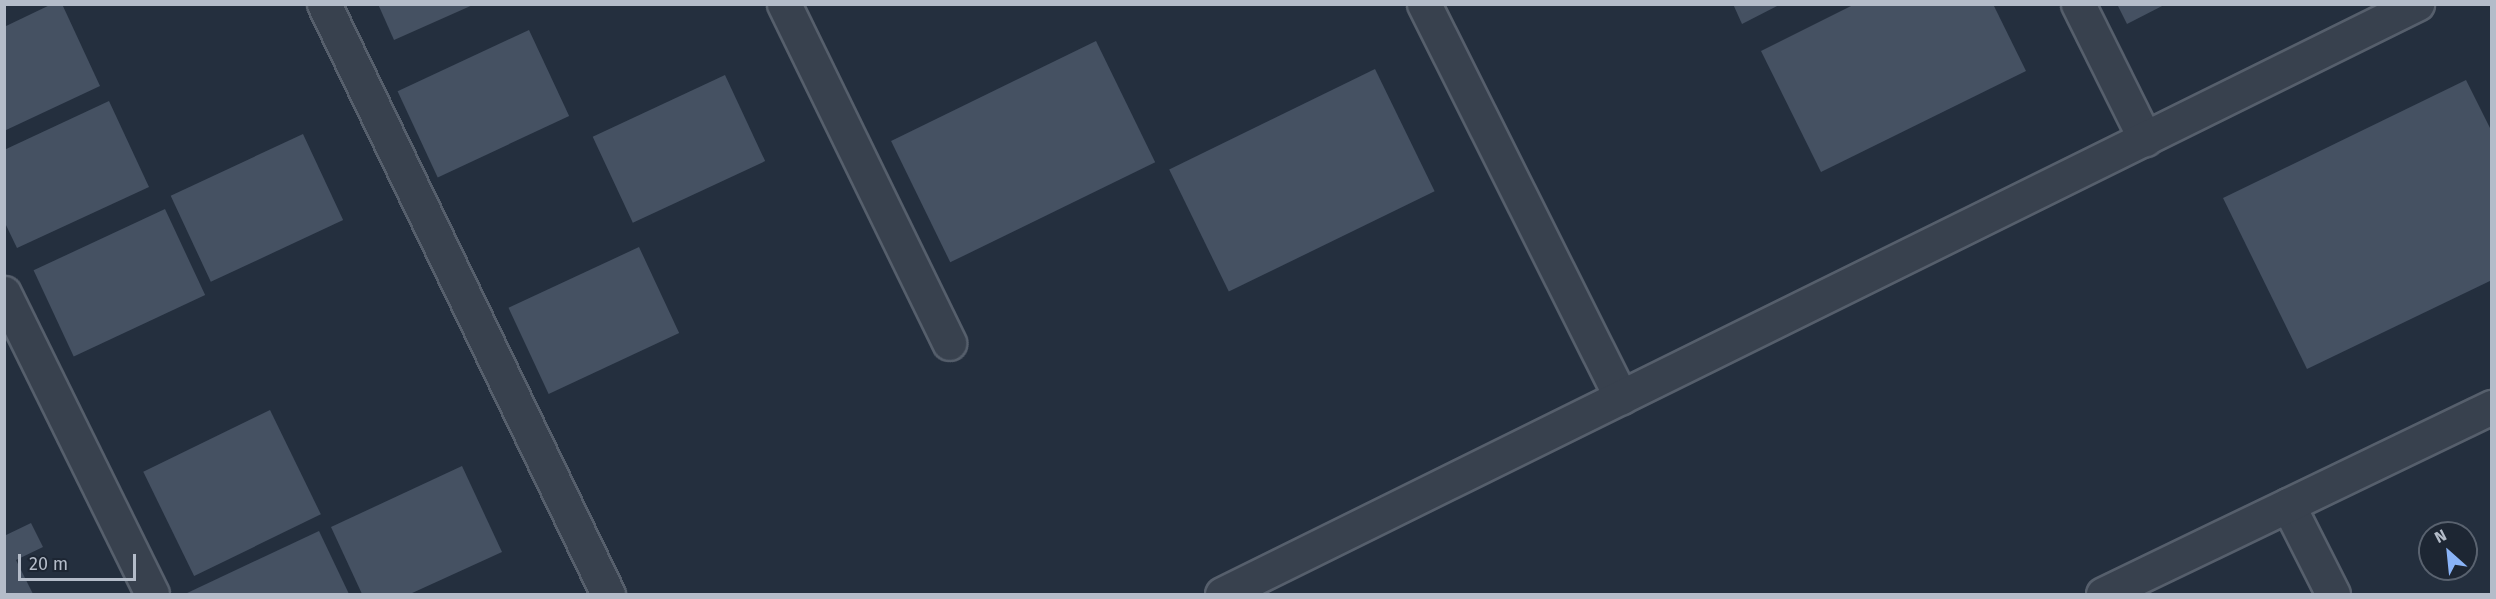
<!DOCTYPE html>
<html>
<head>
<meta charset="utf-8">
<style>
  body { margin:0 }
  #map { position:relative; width:2496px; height:599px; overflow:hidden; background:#242f3e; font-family:"Fira Sans",sans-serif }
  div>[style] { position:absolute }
  .building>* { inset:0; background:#455162; transform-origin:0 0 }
  .roads { filter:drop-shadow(2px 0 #565f6c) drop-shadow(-2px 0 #565f6c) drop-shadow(0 2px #565f6c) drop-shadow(0 -2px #565f6c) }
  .minor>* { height:33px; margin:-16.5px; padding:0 16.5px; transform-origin:16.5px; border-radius:16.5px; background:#38414e }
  span { translate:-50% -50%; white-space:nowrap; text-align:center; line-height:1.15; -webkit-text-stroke:5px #1d2633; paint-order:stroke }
  .frame { position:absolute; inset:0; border:6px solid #b4bcc9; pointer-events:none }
  .north { position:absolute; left:2418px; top:521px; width:60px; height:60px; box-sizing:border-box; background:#1d2633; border:2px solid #59626f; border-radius:50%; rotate:333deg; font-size:16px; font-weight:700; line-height:24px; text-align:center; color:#b4bcc9 }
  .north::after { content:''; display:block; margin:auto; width:21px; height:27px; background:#8ab4f8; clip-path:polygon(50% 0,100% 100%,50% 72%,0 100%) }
  .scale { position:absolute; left:18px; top:554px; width:118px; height:27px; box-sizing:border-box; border:3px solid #b4bcc9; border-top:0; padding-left:8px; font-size:18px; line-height:21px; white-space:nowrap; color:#b4bcc9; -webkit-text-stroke:4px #1d2633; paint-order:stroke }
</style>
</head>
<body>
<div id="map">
  <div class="building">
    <div style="clip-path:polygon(52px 4px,62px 4px,100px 86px,4px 131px,4px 27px)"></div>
    <div style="clip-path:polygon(378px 4px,475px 4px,394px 40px)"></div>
    <div style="clip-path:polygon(1733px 4px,1781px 4px,1742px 24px)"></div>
    <div style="clip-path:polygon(1855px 4px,1993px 4px,2026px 71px,1821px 172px,1761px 51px)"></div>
    <div style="clip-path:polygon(2117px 4px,2166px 4px,2127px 24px)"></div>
    <div style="left:529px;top:30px;width:95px;height:145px;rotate:65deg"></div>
    <div style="left:1096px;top:41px;width:135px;height:228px;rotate:64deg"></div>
    <div style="left:1375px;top:69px;width:136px;height:229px;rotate:64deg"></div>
    <div style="left:725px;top:75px;width:95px;height:146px;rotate:65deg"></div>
    <div style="clip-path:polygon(2466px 80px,2492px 132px,2492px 280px,2307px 369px,2223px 198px)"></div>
    <div style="clip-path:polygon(109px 101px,149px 187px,17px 248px,4px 221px,4px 150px)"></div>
    <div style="left:303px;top:134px;width:95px;height:146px;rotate:65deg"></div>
    <div style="left:165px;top:209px;width:95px;height:145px;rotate:65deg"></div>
    <div style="left:639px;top:247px;width:95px;height:144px;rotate:65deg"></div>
    <div style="left:270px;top:410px;width:116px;height:141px;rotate:64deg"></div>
    <div style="clip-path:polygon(462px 466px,502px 552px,410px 594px,362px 594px,331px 527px)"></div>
    <div style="clip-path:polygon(31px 523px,43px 547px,16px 560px,33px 594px,4px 594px,4px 536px)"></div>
    <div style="clip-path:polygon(319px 531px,349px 594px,185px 594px)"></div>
  </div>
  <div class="roads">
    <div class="minor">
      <div style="left:324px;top:4px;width:655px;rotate:64.3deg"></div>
      <div style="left:784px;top:4px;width:377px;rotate:64deg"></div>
      <div style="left:1424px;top:4px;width:440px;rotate:63.4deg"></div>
      <div style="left:2078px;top:4px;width:151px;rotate:63.6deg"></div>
      <div style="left:4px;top:293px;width:335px;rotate:63.8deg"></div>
      <div style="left:2288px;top:505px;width:100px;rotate:63.2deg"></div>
      <div style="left:1222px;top:594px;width:1333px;rotate:-26.28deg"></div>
      <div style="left:2103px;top:594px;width:432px;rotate:-25.7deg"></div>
    </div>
  </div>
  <div class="frame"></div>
  <div class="north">N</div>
  <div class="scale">20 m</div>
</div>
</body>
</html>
